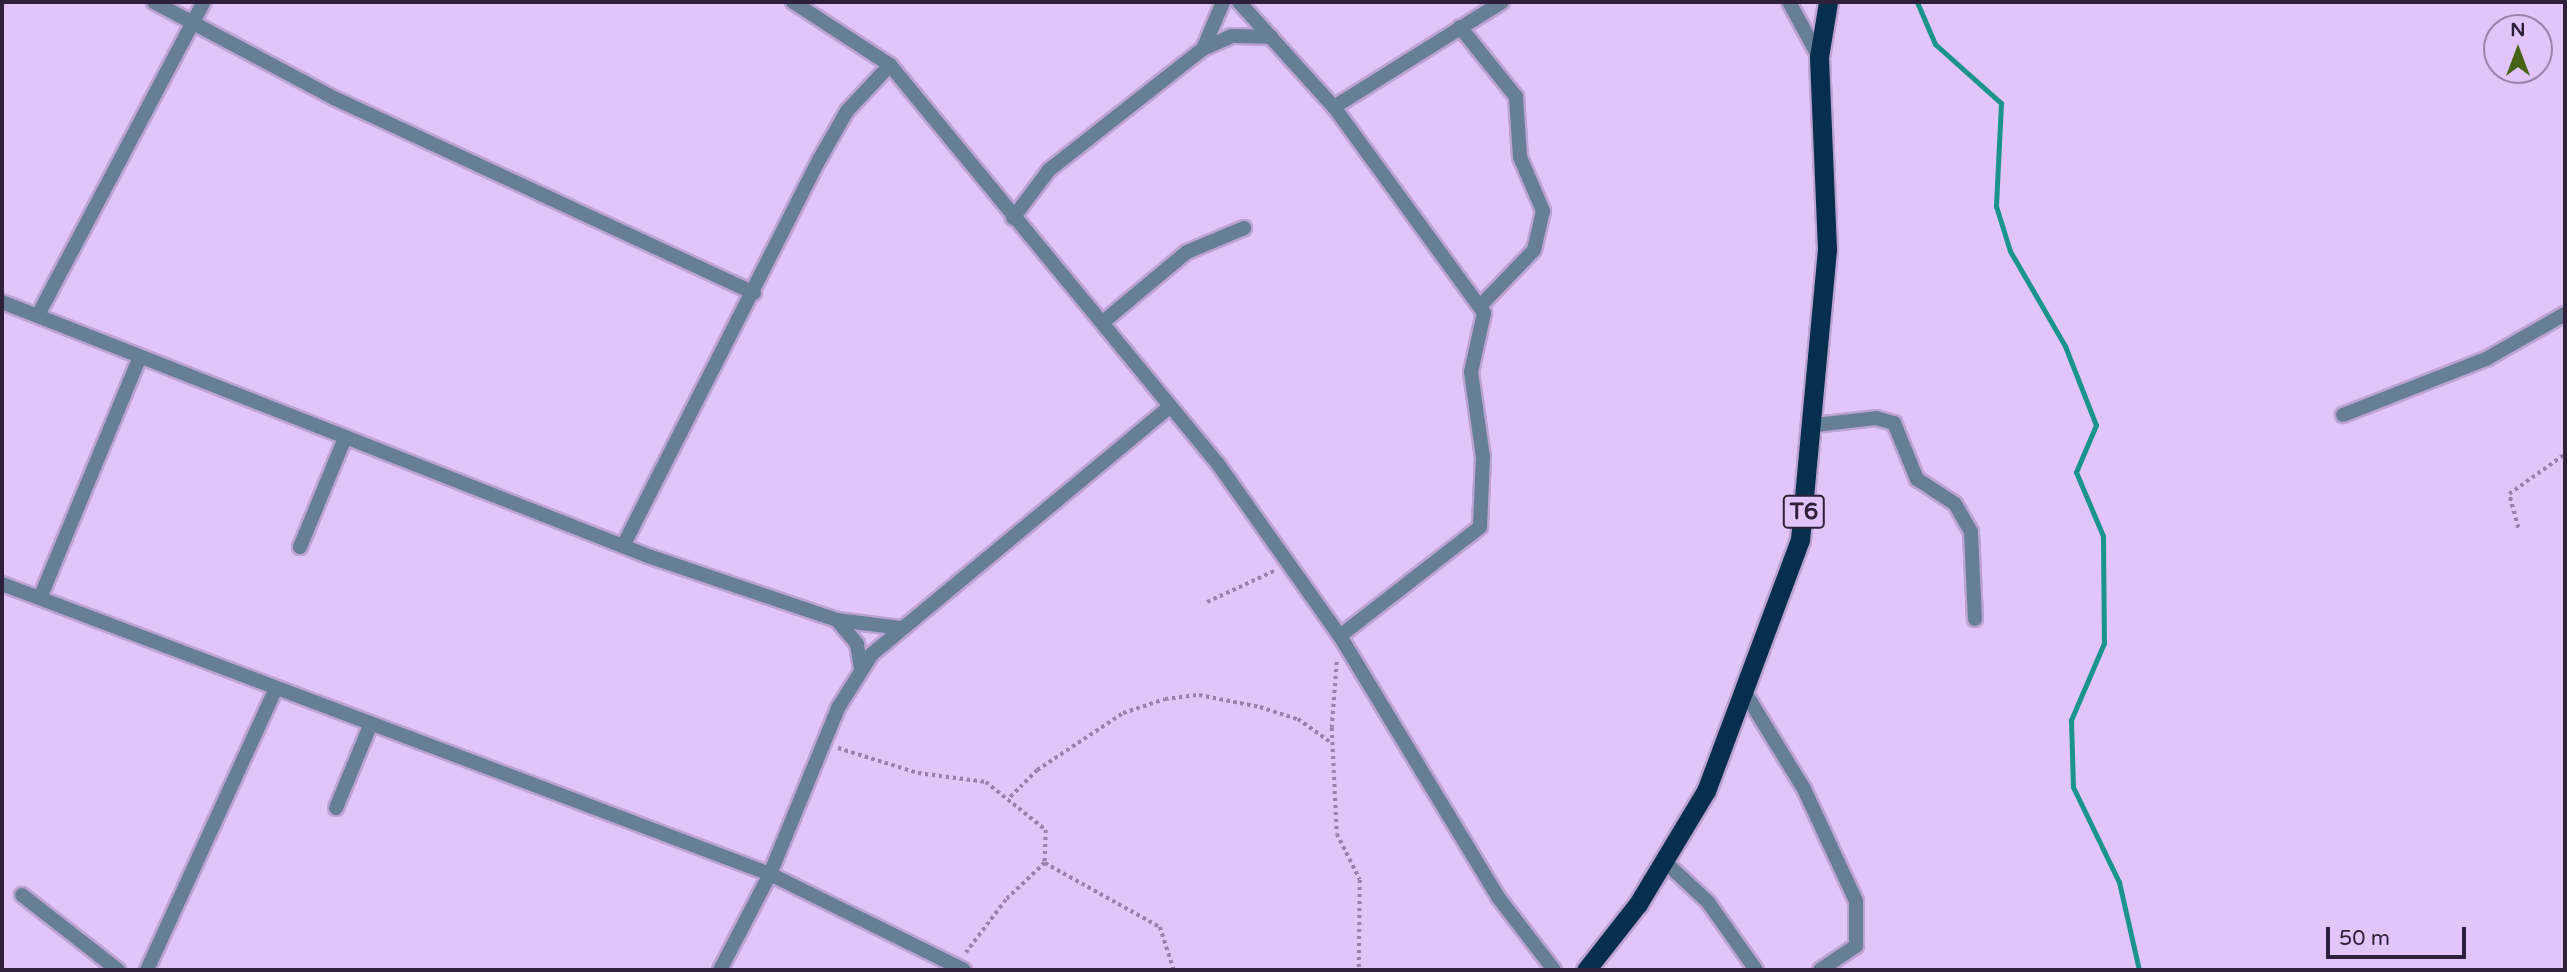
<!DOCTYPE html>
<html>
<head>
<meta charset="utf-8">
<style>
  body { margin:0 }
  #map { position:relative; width:2567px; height:972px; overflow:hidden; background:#e0c4fa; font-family:"Varela Round",sans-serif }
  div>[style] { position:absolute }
  .stream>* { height:5px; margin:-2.5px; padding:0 2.5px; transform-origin:2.5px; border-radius:2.5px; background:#1a948c }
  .path>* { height:3.5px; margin-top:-1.75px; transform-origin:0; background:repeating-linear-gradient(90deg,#9881ac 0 3.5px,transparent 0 7px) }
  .roads { filter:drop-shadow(2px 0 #bca3d4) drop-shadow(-2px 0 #bca3d4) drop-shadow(0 2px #bca3d4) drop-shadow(0 -2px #bca3d4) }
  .minor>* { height:14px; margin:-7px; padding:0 7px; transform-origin:7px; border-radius:7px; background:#677f96 }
  .tertiary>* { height:14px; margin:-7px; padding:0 7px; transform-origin:7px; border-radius:7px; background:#677f96 }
  .trunk>* { height:19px; margin:-9.5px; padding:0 9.5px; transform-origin:9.5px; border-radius:9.5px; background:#062e4e }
  span { translate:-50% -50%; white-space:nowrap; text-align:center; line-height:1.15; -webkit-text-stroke:7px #e0c4fa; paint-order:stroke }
  .shield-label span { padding:2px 5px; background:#e0c4fa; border:2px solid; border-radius:5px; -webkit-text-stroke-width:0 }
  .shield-label { font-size:23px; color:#2e203a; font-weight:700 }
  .frame { position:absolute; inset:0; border:4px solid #2e203a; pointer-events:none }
  .north { position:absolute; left:2483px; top:14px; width:70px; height:70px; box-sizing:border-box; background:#e0c4fa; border:2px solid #9982ad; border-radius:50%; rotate:0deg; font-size:19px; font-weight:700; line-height:28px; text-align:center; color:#2e203a }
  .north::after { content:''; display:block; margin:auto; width:24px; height:32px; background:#466315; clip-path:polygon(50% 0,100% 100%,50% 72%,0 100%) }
  .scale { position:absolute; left:2326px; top:927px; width:140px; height:32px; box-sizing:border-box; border:4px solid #2e203a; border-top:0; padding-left:9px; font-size:21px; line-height:24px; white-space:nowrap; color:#2e203a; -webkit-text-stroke:5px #e0c4fa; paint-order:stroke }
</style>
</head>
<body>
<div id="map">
  <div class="stream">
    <div style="left:1917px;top:2px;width:46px;rotate:66.8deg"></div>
    <div style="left:1935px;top:44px;width:89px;rotate:41.8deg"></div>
    <div style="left:2001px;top:103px;width:103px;rotate:92.8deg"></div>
    <div style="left:1996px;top:206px;width:47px;rotate:72.7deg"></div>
    <div style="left:2010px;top:251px;width:110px;rotate:59.9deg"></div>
    <div style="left:2065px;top:346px;width:85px;rotate:68.6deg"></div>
    <div style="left:2096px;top:425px;width:51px;rotate:113.1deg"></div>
    <div style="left:2076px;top:472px;width:69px;rotate:67.1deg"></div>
    <div style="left:2103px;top:536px;width:107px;rotate:89.5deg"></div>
    <div style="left:2104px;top:643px;width:84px;rotate:113.2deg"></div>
    <div style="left:2071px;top:720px;width:67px;rotate:88.3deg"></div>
    <div style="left:2073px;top:787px;width:106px;rotate:64.2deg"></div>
    <div style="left:2119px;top:882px;width:90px;rotate:77.2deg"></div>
  </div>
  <div class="path">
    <div style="left:2518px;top:528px;width:35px;rotate:-105deg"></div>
    <div style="left:2509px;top:494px;width:69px;rotate:-35.5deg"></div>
    <div style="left:1207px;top:602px;width:74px;rotate:-24.8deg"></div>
    <div style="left:1337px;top:662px;width:66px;rotate:94.3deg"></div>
    <div style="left:1332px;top:728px;width:106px;rotate:87.3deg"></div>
    <div style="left:1337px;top:834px;width:51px;rotate:63.4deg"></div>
    <div style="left:1360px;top:880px;width:90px;rotate:90.6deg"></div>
    <div style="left:838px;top:748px;width:84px;rotate:17.4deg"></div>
    <div style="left:918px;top:773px;width:69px;rotate:7.5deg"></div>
    <div style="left:986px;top:782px;width:77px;rotate:38.7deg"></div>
    <div style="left:1046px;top:830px;width:33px;rotate:92deg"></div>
    <div style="left:1045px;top:863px;width:54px;rotate:136.5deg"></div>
    <div style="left:1006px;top:900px;width:66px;rotate:127deg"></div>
    <div style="left:1010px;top:797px;width:38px;rotate:-45deg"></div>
    <div style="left:1037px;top:770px;width:103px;rotate:-33.5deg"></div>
    <div style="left:1123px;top:713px;width:44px;rotate:-18.4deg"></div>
    <div style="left:1165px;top:699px;width:34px;rotate:-7deg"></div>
    <div style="left:1199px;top:695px;width:62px;rotate:11.1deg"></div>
    <div style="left:1260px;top:707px;width:40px;rotate:18deg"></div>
    <div style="left:1298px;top:719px;width:43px;rotate:35.5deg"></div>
    <div style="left:1045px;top:863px;width:132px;rotate:29.1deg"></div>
    <div style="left:1160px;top:927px;width:45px;rotate:72deg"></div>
  </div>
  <div class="roads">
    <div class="minor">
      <div style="left:154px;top:2px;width:204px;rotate:28.1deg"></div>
      <div style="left:334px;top:98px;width:463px;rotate:24.9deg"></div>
      <div style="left:1239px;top:2px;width:142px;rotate:47.9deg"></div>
      <div style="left:1334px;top:107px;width:255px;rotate:53.9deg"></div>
      <div style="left:1484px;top:313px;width:60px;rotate:102.4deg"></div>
      <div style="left:1471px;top:372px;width:86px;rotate:82deg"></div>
      <div style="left:1483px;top:457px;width:70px;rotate:92.5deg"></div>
      <div style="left:1480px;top:527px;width:177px;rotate:142.1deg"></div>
      <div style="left:1789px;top:2px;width:63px;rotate:61.4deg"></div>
      <div style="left:1460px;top:27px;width:90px;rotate:51.3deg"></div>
      <div style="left:1516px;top:97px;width:60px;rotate:86.2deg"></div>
      <div style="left:1520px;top:157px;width:59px;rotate:66.9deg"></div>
      <div style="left:1543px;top:211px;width:40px;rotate:103deg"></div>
      <div style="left:1534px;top:250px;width:76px;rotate:133.9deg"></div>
      <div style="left:1207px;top:47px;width:27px;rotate:-24deg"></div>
      <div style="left:1232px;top:36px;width:39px;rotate:1deg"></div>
      <div style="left:1334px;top:107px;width:198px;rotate:-32deg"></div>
      <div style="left:1013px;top:218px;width:60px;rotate:-53.1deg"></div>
      <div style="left:1049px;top:170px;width:196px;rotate:-38.2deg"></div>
      <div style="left:1203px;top:49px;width:51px;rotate:-66.9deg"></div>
      <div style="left:2px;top:302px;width:694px;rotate:21.46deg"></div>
      <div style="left:648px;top:556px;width:200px;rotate:18.7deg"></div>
      <div style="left:837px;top:620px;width:64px;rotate:7.1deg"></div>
      <div style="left:39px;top:313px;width:352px;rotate:-62.1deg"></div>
      <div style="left:1103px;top:322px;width:109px;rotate:-39.8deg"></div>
      <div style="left:1187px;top:252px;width:62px;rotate:-22.8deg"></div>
      <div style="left:2343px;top:415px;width:154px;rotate:-21.4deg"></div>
      <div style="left:2486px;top:359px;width:91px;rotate:-29.7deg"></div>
      <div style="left:1815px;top:425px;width:61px;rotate:-6.5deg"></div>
      <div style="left:1876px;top:418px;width:19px;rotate:16deg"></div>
      <div style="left:1894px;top:423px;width:61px;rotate:67.7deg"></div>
      <div style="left:1917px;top:479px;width:45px;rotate:33.3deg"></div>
      <div style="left:1955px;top:504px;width:32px;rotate:60deg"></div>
      <div style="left:1971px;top:532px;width:87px;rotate:87.4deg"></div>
      <div style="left:623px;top:546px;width:433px;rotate:-63.1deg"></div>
      <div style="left:819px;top:160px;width:56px;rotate:-60.3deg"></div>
      <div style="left:847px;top:111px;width:63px;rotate:-46.9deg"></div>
      <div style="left:300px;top:547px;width:118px;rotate:-67.6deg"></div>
      <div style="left:2px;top:584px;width:821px;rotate:20.69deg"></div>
      <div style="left:770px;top:874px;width:216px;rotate:26.3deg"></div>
      <div style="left:40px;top:598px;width:261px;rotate:-67.5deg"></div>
      <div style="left:837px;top:620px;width:31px;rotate:50deg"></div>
      <div style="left:857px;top:644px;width:25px;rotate:81deg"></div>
      <div style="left:1744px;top:691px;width:115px;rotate:58.5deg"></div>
      <div style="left:1804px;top:789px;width:123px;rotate:65.1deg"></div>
      <div style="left:1856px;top:901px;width:45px;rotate:90deg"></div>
      <div style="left:1856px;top:946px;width:43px;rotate:146.3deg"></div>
      <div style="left:336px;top:808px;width:89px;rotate:-67.5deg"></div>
      <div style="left:1664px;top:861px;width:60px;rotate:43deg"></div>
      <div style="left:1708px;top:902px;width:83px;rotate:54.8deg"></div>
      <div style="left:22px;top:895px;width:122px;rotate:38deg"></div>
      <div style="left:147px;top:970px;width:307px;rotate:-65.4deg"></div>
      <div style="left:720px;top:970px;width:108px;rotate:-62.5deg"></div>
      <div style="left:770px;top:874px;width:179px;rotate:-67.7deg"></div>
      <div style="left:838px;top:708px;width:64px;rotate:-57.8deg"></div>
      <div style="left:872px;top:654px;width:386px;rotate:-39.7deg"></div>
    </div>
    <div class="tertiary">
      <div style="left:793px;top:2px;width:116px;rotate:33deg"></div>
      <div style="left:890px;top:65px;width:517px;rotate:50.58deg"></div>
      <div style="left:1218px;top:464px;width:211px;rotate:54.7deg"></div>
      <div style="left:1340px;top:636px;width:305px;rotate:58.8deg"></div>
      <div style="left:1498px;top:897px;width:92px;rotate:52.5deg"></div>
    </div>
    <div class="trunk">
      <div style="left:1586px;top:970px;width:84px;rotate:-51.8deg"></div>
      <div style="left:1638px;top:904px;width:132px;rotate:-59deg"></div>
      <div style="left:1706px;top:791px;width:268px;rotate:-69.5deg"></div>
      <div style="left:1800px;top:540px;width:292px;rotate:-84.7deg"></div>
      <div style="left:1827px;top:249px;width:192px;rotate:-92.4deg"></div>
      <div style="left:1819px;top:57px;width:56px;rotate:-80.7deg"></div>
    </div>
  </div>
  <div class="shield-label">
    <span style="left:1804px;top:512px">T6</span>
  </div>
  <div class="frame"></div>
  <div class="north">N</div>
  <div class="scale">50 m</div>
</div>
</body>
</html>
